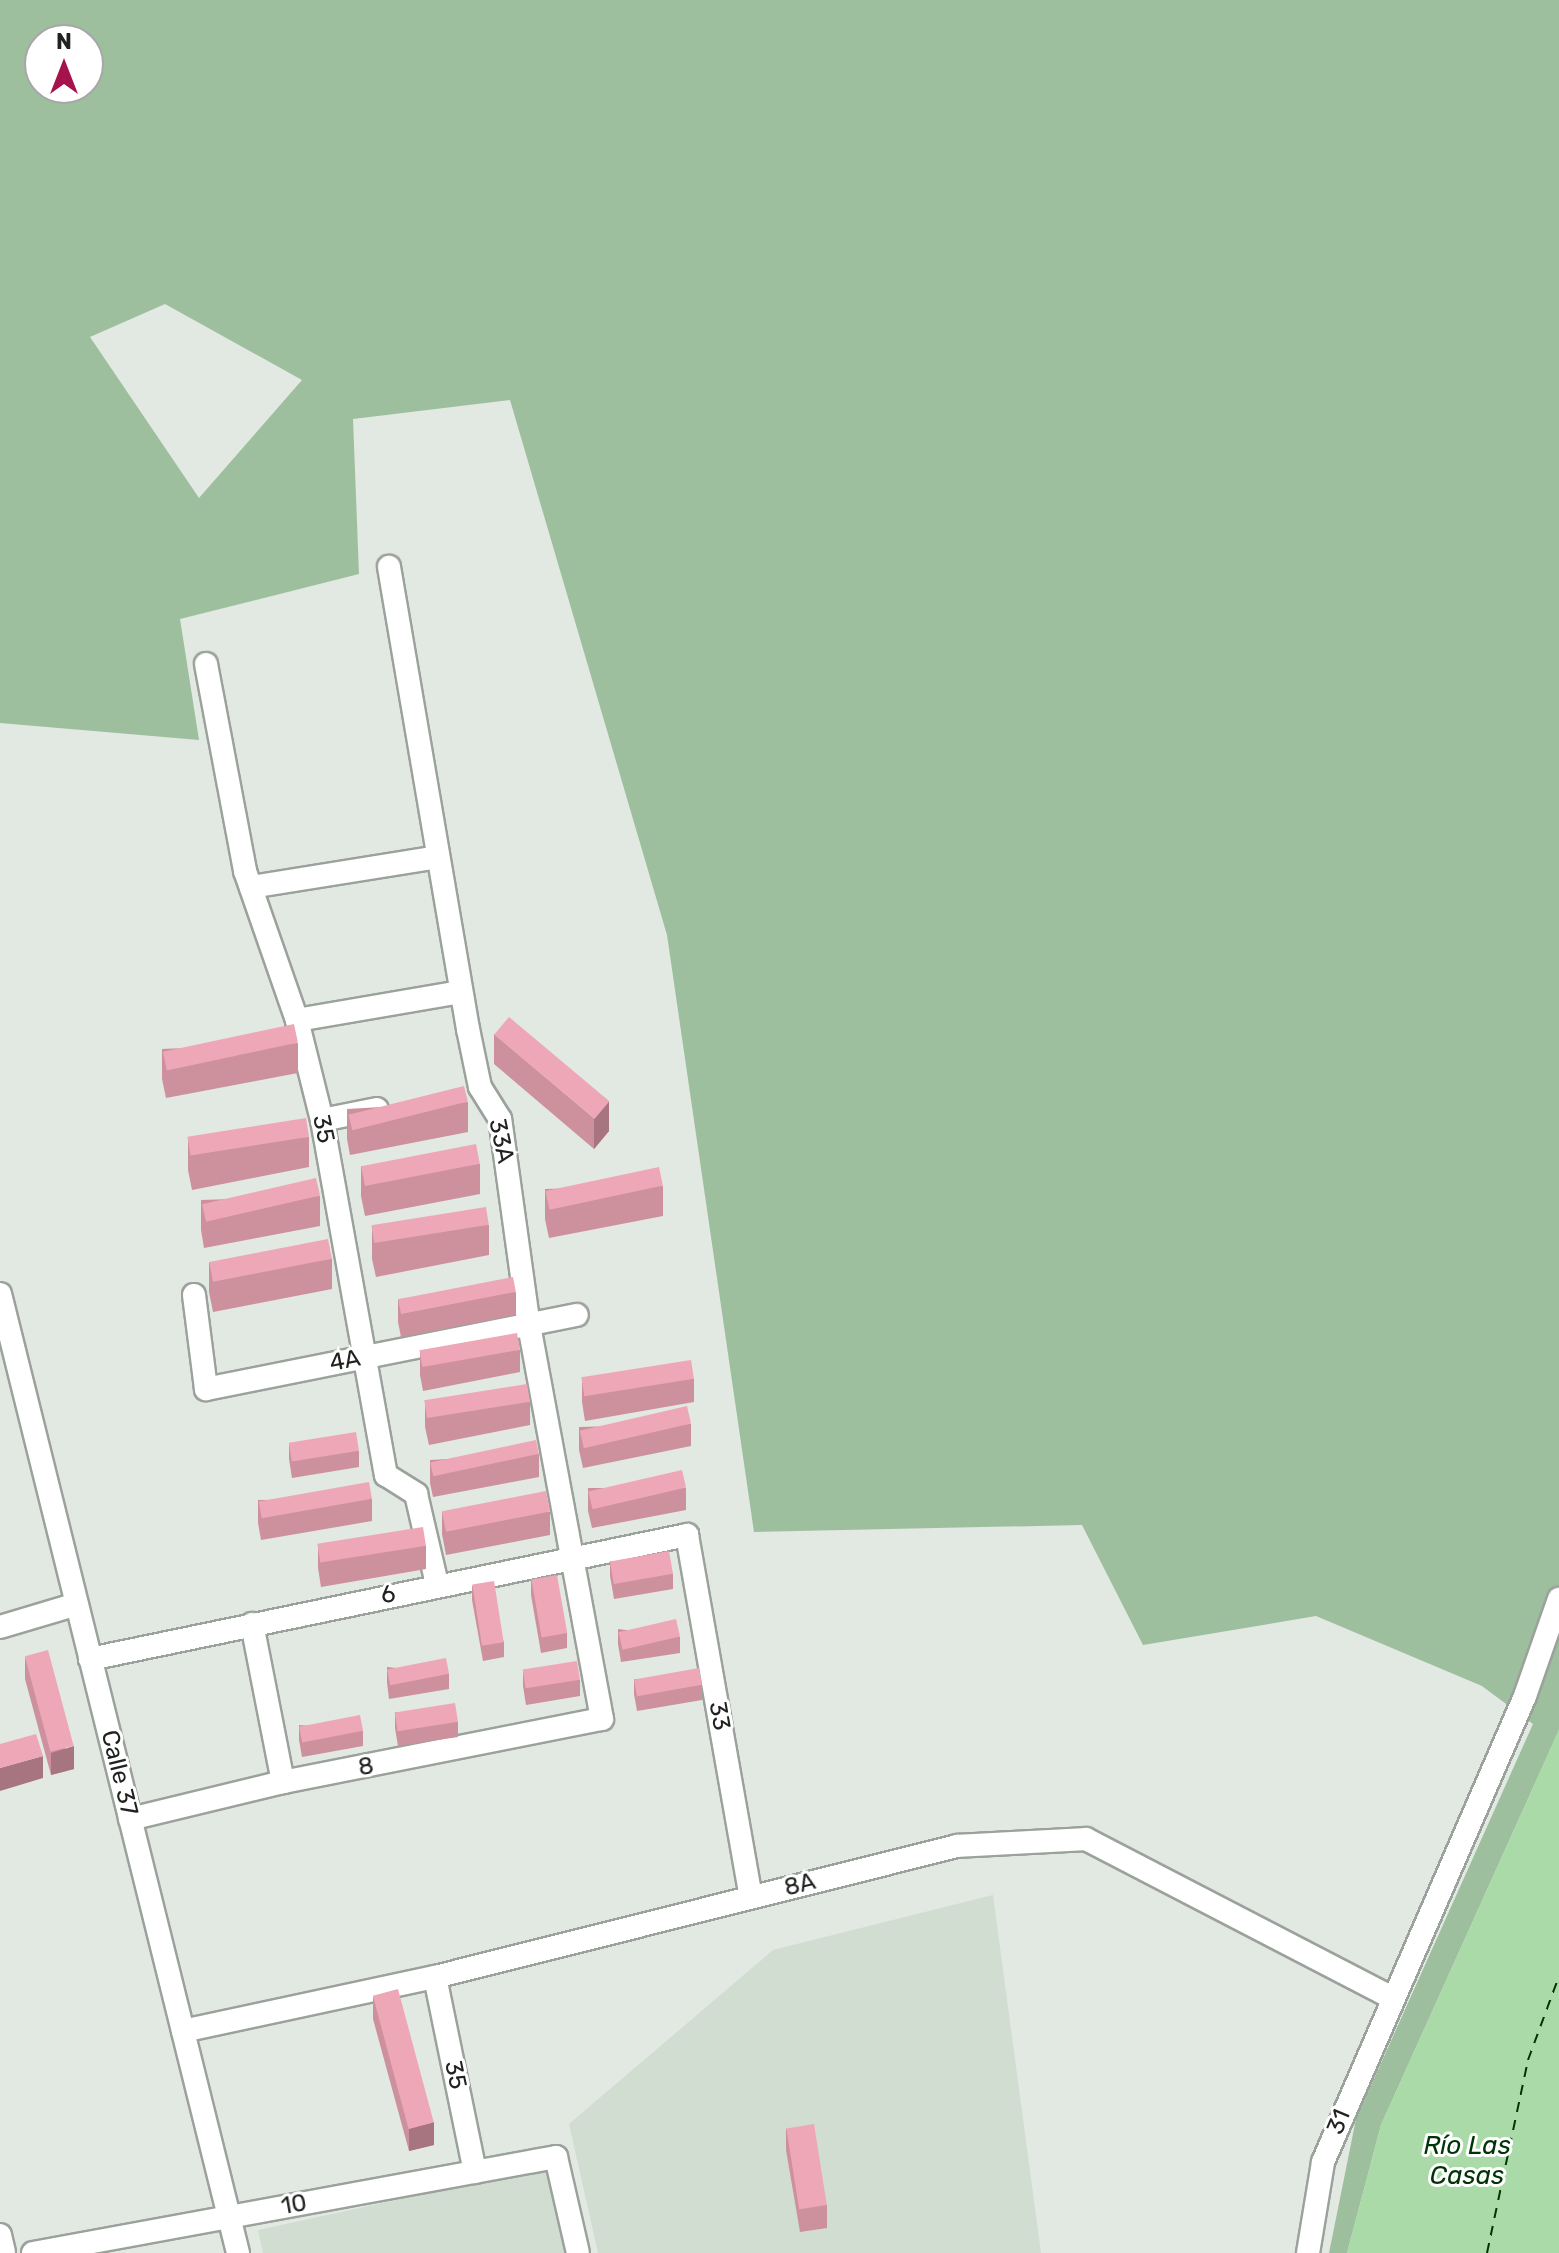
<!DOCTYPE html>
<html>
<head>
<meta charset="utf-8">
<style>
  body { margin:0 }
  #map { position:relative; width:1559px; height:2253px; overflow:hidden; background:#e2e8e2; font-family:Rubik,sans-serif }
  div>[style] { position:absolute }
  .built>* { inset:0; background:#d1ddd1 }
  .green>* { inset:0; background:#9ebf9d }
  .water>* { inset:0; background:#a9daa8 }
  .ferry>* { height:2px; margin-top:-1px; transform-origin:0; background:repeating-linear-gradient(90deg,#003405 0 10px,transparent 0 18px) }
  .roads { filter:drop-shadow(2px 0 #9ba19b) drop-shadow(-2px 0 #9ba19b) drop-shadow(0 2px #9ba19b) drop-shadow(0 -2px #9ba19b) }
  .minor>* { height:22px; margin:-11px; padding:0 11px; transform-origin:11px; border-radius:11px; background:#fff }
  .wall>* { inset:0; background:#cd909d }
  .shaded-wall>* { inset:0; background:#a7757f }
  .building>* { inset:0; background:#eea7b6; transform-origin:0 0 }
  span { translate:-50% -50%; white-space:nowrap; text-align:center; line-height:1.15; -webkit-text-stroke:6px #fff; paint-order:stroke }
  .street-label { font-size:24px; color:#202220 }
  .water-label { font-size:26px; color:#003405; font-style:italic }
  .north { position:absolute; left:24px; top:24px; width:80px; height:80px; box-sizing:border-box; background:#fff; border:2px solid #a6a7a6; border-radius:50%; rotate:0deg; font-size:22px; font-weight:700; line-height:32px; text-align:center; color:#202220 }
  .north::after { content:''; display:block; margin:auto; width:28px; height:36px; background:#a6124c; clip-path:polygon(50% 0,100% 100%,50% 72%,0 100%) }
</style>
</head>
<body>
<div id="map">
  <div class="built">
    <div style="clip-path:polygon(993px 1895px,1041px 2253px,598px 2253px,569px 2124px,773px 1950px)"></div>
    <div style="clip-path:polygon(554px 2166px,573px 2253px,263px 2253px,258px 2230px)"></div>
  </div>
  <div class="green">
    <div style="clip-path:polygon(evenodd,0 0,1559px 0,1559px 1730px,1381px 2125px,1347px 2253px,1329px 2253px,1356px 2119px,1533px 1724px,1482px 1686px,1316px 1616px,1143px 1645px,1082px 1525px,754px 1532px,667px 935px,510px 400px,353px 419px,359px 574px,180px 619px,199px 740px,0 723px,0 0,40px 40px,88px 40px,88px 88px,40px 88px,40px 40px,0 0,165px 304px,302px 380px,199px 498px,90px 337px,165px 304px)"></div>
  </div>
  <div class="water">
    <div style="clip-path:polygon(1559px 1730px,1559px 2253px,1347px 2253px,1381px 2125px)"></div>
  </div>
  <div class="ferry">
    <div style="left:1487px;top:2253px;width:197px;rotate:-78deg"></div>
    <div style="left:1528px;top:2060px;width:90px;rotate:-69.7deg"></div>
  </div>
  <div class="roads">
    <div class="minor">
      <div style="left:206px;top:664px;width:211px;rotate:79.3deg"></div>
      <div style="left:245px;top:871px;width:158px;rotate:70.8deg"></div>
      <div style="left:297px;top:1020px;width:103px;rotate:76deg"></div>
      <div style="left:322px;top:1120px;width:361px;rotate:79.8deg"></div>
      <div style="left:386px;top:1475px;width:36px;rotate:32deg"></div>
      <div style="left:416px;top:1494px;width:92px;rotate:76.9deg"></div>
      <div style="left:251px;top:887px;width:189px;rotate:-9.1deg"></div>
      <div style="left:297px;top:1020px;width:166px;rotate:-9.7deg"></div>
      <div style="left:322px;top:1120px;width:56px;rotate:-11.3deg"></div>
      <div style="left:0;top:1294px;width:988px;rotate:76.06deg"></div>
      <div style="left:194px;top:1295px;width:95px;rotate:82.7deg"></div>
      <div style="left:206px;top:1389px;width:378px;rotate:-11.3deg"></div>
      <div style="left:252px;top:1624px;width:161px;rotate:78.9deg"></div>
      <div style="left:0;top:1627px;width:80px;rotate:-16.6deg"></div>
      <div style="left:90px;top:1659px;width:610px;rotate:-11.73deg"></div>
      <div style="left:687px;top:1535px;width:368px;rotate:80deg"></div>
      <div style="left:130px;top:1819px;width:157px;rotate:-13.6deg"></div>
      <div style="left:283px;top:1782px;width:325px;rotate:-11.2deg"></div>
      <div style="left:602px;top:1719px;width:399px;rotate:-100.5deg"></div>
      <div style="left:529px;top:1327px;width:210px;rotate:-97.9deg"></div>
      <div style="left:500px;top:1119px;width:38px;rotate:-122deg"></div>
      <div style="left:480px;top:1087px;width:59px;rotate:-101.7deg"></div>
      <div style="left:468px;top:1029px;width:469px;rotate:-99.7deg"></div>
      <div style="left:435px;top:1977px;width:199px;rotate:78.4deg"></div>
      <div style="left:183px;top:2031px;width:258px;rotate:-12.1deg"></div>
      <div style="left:435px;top:1977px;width:538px;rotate:-14.09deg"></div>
      <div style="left:957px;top:1846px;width:129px;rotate:-3.1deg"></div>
      <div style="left:1086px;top:1839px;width:343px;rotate:27.4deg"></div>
      <div style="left:0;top:2235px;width:18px;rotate:77deg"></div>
      <div style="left:33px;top:2253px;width:532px;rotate:-10.4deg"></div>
      <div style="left:556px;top:2157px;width:98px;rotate:77.1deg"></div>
      <div style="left:1308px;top:2253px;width:92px;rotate:-80.6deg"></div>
      <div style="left:1323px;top:2162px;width:508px;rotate:-66.56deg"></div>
      <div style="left:1525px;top:1696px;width:103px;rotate:-70.7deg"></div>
    </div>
  </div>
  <div class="wall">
    <div style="clip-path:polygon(494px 1034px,609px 1131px,594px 1149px,494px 1064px)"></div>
    <div style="clip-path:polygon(298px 1043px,298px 1073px,166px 1098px,162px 1079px,162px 1049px)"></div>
    <div style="clip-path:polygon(468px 1102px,468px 1132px,350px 1155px,347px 1139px,347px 1109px)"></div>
    <div style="clip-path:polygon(309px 1137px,309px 1167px,192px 1190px,188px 1170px,188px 1141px)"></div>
    <div style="clip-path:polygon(480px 1164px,480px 1194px,365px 1216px,361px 1196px,361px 1166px)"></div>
    <div style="clip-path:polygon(663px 1186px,663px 1216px,549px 1238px,545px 1219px,545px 1189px)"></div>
    <div style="clip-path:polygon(320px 1196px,320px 1226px,204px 1248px,201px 1230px,201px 1200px)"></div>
    <div style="clip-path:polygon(489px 1225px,489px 1255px,376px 1277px,372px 1259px,372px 1229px)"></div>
    <div style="clip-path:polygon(332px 1259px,332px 1289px,213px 1312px,209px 1292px,209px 1262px)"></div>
    <div style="clip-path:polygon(516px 1292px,516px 1315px,401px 1337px,398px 1322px,398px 1299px)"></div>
    <div style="clip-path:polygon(520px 1350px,520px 1372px,423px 1391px,420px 1375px,420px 1352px)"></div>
    <div style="clip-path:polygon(582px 1379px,694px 1379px,694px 1402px,585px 1421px,582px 1402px)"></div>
    <div style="clip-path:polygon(530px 1402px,530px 1425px,429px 1445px,425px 1427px,425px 1404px)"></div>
    <div style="clip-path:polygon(691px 1424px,691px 1446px,583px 1468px,579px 1450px,579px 1427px)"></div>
    <div style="clip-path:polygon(289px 1444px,359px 1451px,359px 1467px,292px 1478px,289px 1459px)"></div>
    <div style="clip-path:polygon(539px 1454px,539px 1477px,433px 1497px,430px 1483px,430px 1460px)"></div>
    <div style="clip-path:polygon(588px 1488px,686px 1488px,686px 1510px,592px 1528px,588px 1511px)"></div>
    <div style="clip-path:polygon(372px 1499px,372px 1521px,261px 1540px,258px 1523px,258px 1500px)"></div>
    <div style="clip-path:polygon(442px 1512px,550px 1512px,550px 1535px,446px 1555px,442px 1534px)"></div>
    <div style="clip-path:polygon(318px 1545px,426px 1546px,426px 1569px,321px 1587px,318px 1568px)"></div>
    <div style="clip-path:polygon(610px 1561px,673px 1574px,673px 1589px,614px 1599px,610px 1576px)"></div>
    <div style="clip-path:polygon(531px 1579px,567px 1633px,567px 1648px,541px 1653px,531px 1595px)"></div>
    <div style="clip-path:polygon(472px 1585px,504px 1642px,504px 1657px,483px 1661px,472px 1600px)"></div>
    <div style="clip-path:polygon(618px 1629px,680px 1637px,680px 1653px,621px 1662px,618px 1644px)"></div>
    <div style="clip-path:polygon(25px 1657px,74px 1769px,51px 1775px,25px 1679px)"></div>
    <div style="clip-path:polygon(387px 1667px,449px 1674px,449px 1689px,389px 1699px,387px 1682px)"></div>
    <div style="clip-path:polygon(523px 1671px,580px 1680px,580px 1696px,526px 1705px,523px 1686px)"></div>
    <div style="clip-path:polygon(634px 1679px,702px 1685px,702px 1700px,637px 1711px,634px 1694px)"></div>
    <div style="clip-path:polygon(395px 1712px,458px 1722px,458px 1737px,398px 1746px,395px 1728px)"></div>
    <div style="clip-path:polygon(299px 1725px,363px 1731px,363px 1746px,302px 1757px,299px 1740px)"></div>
    <div style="clip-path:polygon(373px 1996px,434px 2145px,409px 2151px,373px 2019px)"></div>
    <div style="clip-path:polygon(786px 2128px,827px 2205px,827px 2228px,800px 2232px,786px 2150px)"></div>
  </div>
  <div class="shaded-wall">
    <div style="clip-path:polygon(609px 1101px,609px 1131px,594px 1149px,594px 1119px)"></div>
    <div style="clip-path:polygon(74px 1746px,74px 1769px,51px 1775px,51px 1753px)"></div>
    <div style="clip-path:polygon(43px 1756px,43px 1778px,0 1791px,0 1768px)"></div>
    <div style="clip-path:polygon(434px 2122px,434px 2145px,409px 2151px,409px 2129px)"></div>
  </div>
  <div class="building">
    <div style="left:509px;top:1017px;width:131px;height:23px;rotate:40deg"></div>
    <div style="left:294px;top:1024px;width:19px;height:134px;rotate:78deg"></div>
    <div style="left:464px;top:1086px;width:16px;height:119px;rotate:76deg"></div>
    <div style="left:306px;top:1118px;width:19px;height:120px;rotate:81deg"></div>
    <div style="left:476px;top:1144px;width:20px;height:117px;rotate:79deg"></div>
    <div style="left:659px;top:1167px;width:19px;height:116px;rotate:78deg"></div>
    <div style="left:316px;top:1178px;width:18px;height:117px;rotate:77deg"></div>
    <div style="left:486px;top:1207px;width:18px;height:116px;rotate:81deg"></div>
    <div style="left:328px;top:1239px;width:20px;height:121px;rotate:79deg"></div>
    <div style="left:513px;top:1277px;width:15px;height:117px;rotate:79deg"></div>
    <div style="left:517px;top:1333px;width:17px;height:99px;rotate:80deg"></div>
    <div style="left:691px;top:1360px;width:19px;height:111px;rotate:81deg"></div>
    <div style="left:527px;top:1384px;width:18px;height:104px;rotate:81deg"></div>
    <div style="left:687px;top:1406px;width:18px;height:110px;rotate:77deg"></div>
    <div style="left:356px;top:1432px;width:19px;height:68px;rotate:81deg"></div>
    <div style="left:536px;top:1440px;width:14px;height:108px;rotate:78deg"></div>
    <div style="left:682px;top:1470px;width:18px;height:96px;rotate:77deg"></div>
    <div style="left:369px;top:1482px;width:17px;height:112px;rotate:80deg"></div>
    <div style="left:546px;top:1491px;width:21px;height:106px;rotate:79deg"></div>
    <div style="left:423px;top:1527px;width:19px;height:107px;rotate:81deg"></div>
    <div style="left:669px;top:1551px;width:23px;height:60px;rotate:80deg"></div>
    <div style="left:557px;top:1575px;width:59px;height:26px;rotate:80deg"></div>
    <div style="left:494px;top:1581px;width:62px;height:22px;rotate:81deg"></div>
    <div style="left:676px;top:1619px;width:18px;height:59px;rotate:77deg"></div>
    <div style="left:48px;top:1650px;width:99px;height:24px;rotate:75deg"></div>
    <div style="left:446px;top:1658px;width:16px;height:60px;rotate:79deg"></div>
    <div style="left:577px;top:1661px;width:19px;height:55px;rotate:81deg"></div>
    <div style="left:699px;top:1668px;width:17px;height:66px;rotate:80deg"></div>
    <div style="left:455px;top:1703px;width:19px;height:61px;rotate:81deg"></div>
    <div style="left:360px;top:1715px;width:16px;height:62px;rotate:79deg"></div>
    <div style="clip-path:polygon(36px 1734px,43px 1756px,0 1768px,0 1744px)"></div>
    <div style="left:398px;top:1989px;width:138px;height:26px;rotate:75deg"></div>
    <div style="left:814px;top:2124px;width:82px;height:28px;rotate:81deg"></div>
  </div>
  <div class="street-label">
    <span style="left:323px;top:1129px;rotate:78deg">35</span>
    <span style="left:501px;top:1141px;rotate:78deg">33A</span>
    <span style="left:345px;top:1361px;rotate:-11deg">4A</span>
    <span style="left:388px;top:1595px;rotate:-12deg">6</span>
    <span style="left:719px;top:1716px;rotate:80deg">33</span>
    <span style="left:366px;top:1767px;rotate:-10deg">8</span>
    <span style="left:119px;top:1773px;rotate:76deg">Calle 37</span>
    <span style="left:800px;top:1885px;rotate:-14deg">8A</span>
    <span style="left:455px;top:2075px;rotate:78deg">35</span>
    <span style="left:1339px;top:2122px;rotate:-67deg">31</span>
    <span style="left:294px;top:2205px;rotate:-10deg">10</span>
  </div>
  <div class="water-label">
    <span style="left:1467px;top:2161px">Río Las<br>Casas</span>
  </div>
  <div class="north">N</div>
</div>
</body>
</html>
